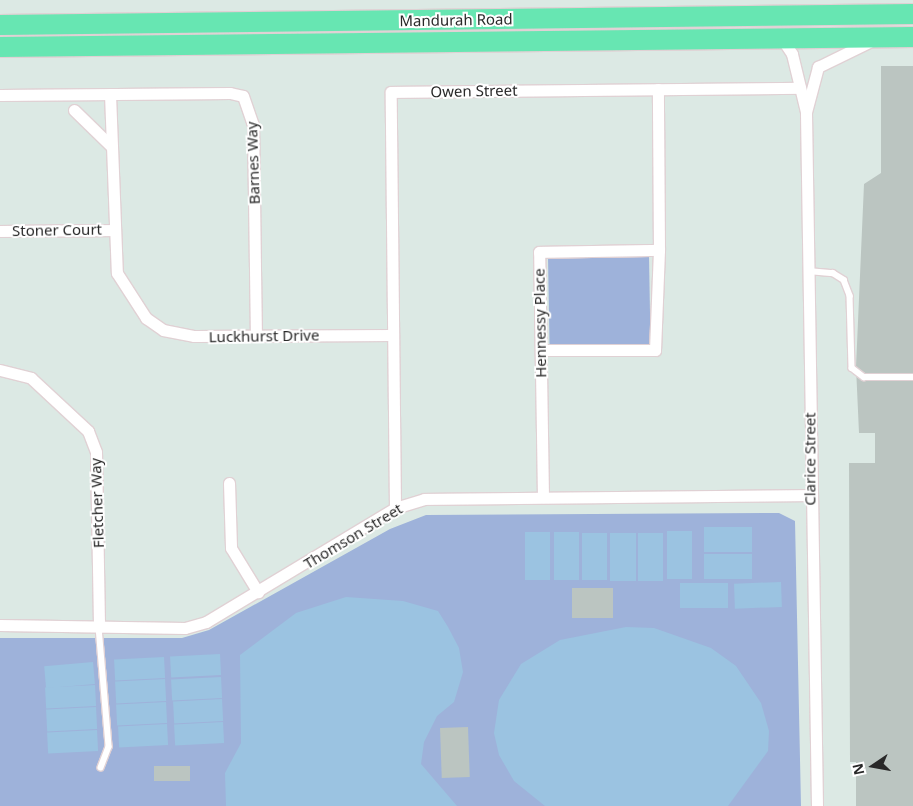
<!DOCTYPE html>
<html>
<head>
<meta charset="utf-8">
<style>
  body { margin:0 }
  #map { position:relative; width:913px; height:806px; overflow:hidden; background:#dce9e4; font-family:"Noto Sans",sans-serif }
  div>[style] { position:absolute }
  .green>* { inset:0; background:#9eb2da; transform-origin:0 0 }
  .pitch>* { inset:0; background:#9bc3e1; transform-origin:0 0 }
  .building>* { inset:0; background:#bbc5c1; transform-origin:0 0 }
  .roads { filter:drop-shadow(1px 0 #e0d1d4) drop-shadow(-1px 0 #e0d1d4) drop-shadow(0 1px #e0d1d4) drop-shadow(0 -1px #e0d1d4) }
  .service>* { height:5.5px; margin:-2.75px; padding:0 2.75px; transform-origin:2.75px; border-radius:2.75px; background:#fff }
  .minor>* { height:11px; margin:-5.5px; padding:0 5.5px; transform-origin:5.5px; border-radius:5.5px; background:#fff }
  .trunk>* { height:20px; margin:-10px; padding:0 10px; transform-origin:10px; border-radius:10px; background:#67e6b2 }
  span { translate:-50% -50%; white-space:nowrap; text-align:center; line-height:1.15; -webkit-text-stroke:4px #fff; paint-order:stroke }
  .street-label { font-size:15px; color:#292929 }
  .north { position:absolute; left:848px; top:741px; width:50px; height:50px; -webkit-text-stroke:4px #fff; paint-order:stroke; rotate:258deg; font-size:14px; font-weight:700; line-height:20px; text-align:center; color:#292929 }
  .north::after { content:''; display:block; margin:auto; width:18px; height:22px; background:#292929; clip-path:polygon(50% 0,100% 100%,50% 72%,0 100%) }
</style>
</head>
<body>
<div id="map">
  <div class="green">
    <div style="left:649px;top:256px;width:89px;height:101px;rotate:89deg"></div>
    <div style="clip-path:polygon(779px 513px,795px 521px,801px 806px,0 806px,0 638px,182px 638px,209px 630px,390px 529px,426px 515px)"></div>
  </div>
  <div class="pitch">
    <div style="left:752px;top:527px;width:25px;height:48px;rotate:90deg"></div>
    <div style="left:692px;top:531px;width:48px;height:25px;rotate:90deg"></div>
    <div style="left:525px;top:532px;width:25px;height:48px"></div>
    <div style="left:554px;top:532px;width:25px;height:48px"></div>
    <div style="left:582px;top:533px;width:25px;height:47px"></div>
    <div style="left:610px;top:533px;width:26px;height:48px"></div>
    <div style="left:638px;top:533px;width:25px;height:48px"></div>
    <div style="left:752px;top:554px;width:25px;height:48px;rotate:90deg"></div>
    <div style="left:781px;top:582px;width:25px;height:47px;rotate:88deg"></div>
    <div style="left:728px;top:583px;width:25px;height:48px;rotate:90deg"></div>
    <div style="clip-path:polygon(346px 597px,403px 601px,438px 611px,448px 627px,459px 648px,463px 672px,454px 702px,437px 716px,424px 742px,421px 764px,457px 806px,226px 806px,225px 773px,241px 743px,240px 655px,296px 613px)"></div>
    <div style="clip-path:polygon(626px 627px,654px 628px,711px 648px,736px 666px,761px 703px,769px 731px,768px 751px,728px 806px,545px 806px,514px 781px,499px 755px,494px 733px,499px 700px,521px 664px,560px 640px)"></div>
    <div style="left:220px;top:654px;width:21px;height:50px;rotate:87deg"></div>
    <div style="left:164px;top:657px;width:21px;height:50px;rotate:87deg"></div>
    <div style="left:93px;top:662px;width:22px;height:49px;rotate:85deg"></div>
    <div style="left:221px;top:677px;width:21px;height:50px;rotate:87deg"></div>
    <div style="left:165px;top:679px;width:22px;height:50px;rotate:87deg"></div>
    <div style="left:95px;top:685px;width:21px;height:50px;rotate:87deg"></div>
    <div style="left:222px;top:699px;width:22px;height:49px;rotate:87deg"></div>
    <div style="left:166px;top:702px;width:21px;height:50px;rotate:87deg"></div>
    <div style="left:96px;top:707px;width:22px;height:50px;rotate:87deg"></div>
    <div style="left:223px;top:722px;width:21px;height:49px;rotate:87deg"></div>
    <div style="left:167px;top:724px;width:21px;height:49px;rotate:87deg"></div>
    <div style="left:97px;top:730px;width:21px;height:50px;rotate:87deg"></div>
  </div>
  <div class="building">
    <div style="clip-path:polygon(881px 66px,913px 66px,913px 806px,856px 806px,856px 762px,850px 762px,849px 463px,875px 463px,875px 433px,859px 433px,856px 367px,864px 184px,881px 173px)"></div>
    <div style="left:572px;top:588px;width:41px;height:30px"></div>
    <div style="left:468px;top:727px;width:50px;height:28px;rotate:88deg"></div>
    <div style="left:190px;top:766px;width:15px;height:36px;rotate:90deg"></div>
  </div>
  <div class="roads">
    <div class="service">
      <div style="left:808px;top:271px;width:25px;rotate:5deg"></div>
      <div style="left:833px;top:273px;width:13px;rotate:32deg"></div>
      <div style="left:844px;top:280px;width:17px;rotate:69deg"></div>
      <div style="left:850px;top:296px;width:72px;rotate:88.4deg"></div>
      <div style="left:852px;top:368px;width:15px;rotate:37deg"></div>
      <div style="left:864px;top:377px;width:49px"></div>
      <div style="left:99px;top:627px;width:120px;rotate:85.2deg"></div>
      <div style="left:109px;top:747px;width:22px;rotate:111deg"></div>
    </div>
    <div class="minor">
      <div style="left:782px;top:39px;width:18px;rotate:56deg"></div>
      <div style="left:792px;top:54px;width:60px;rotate:76.4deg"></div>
      <div style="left:110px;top:94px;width:179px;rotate:87.8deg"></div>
      <div style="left:117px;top:273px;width:54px;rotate:57.2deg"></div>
      <div style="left:146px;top:318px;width:21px;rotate:35deg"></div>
      <div style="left:163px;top:330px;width:32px;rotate:11deg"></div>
      <div style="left:194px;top:336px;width:199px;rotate:-0.3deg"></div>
      <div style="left:0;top:95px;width:230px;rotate:-0.5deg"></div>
      <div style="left:230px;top:93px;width:13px;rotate:13deg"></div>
      <div style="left:243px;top:96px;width:31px;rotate:71deg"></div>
      <div style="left:253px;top:125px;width:210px;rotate:89.2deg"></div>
      <div style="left:74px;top:110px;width:53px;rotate:44.2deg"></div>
      <div style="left:0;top:231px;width:114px;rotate:-0.5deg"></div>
      <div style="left:541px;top:350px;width:114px"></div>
      <div style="left:655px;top:350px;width:100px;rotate:-87.7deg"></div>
      <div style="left:0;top:370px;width:32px;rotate:14deg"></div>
      <div style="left:31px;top:378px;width:78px;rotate:42.9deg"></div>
      <div style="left:88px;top:431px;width:22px;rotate:69deg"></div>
      <div style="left:96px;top:452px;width:175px;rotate:89deg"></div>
      <div style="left:229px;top:483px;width:65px;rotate:88.2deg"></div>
      <div style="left:231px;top:548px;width:52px;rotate:58.5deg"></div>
      <div style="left:543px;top:497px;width:245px;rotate:-90.9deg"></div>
      <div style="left:539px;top:252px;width:120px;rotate:-1deg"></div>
      <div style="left:659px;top:250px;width:161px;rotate:-90.4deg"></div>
      <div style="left:395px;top:508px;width:416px;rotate:-90.6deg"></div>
      <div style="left:391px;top:92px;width:409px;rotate:-0.6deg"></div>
      <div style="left:0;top:625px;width:185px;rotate:0.9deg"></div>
      <div style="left:185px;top:628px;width:22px;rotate:-16deg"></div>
      <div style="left:206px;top:622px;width:221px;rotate:-31.1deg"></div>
      <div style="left:395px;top:508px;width:30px;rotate:-17deg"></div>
      <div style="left:424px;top:499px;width:386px;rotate:-0.6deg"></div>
      <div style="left:817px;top:806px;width:694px;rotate:-90.91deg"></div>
      <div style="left:806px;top:112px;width:47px;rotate:-75.1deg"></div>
      <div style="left:818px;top:67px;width:57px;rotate:-26.1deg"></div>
    </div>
    <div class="trunk">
      <div style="left:0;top:25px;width:913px;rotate:-0.69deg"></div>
      <div style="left:0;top:47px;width:913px;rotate:-0.63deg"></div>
    </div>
  </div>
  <div class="street-label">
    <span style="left:456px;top:20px;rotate:-1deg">Mandurah Road</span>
    <span style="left:474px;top:91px;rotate:-1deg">Owen Street</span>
    <span style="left:253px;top:163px;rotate:-92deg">Barnes Way</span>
    <span style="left:57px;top:230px;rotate:-1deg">Stoner Court</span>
    <span style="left:540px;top:323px;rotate:-91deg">Hennessy Place</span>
    <span style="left:264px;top:336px;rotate:-1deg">Luckhurst Drive</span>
    <span style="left:810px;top:459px;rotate:-90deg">Clarice Street</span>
    <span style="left:97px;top:503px;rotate:-92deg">Fletcher Way</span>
    <span style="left:353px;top:536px;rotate:-31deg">Thomson Street</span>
  </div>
  <div class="north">N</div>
</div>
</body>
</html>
